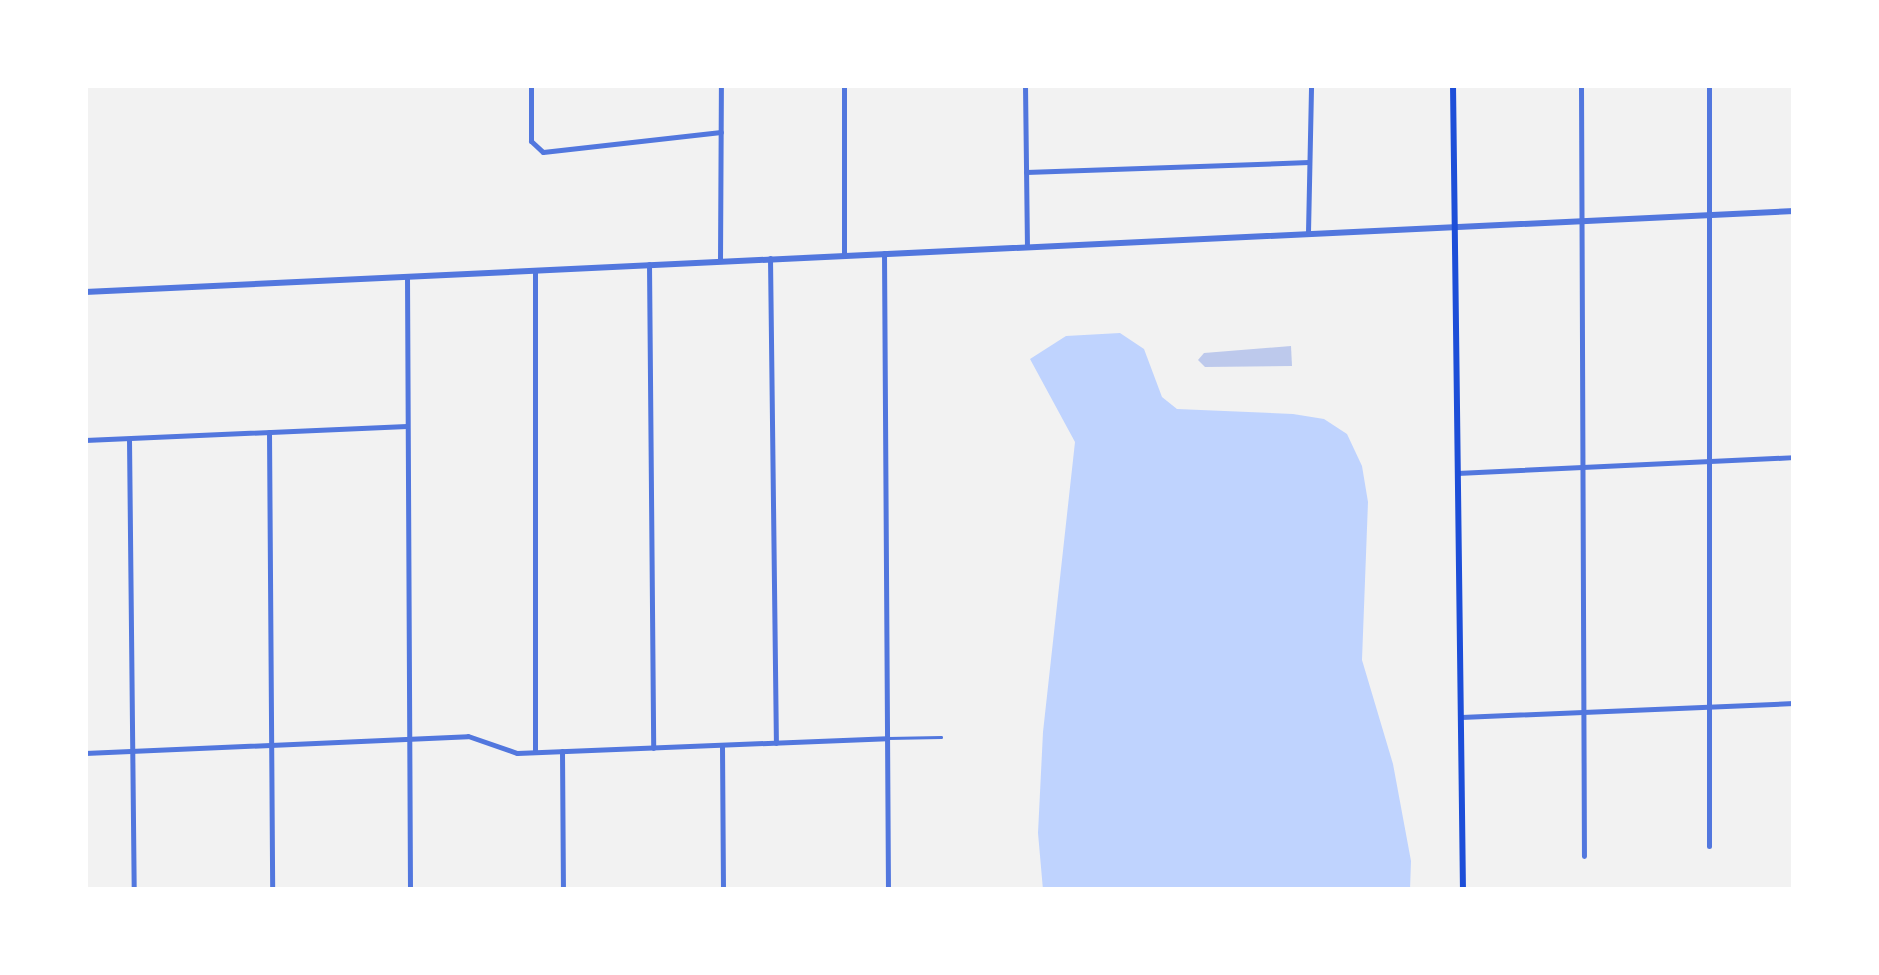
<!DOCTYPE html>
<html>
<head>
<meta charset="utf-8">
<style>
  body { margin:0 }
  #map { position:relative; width:1879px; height:975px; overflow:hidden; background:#f2f2f2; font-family:Karla,sans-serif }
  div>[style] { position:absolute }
  .water>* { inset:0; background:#bfd3fe }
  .building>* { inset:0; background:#bdc9ec }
  .service>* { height:2.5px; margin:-1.25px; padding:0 1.25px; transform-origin:1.25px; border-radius:1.25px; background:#5277de }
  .minor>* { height:5px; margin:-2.5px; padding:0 2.5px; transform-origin:2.5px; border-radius:2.5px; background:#5277de }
  .tertiary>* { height:6px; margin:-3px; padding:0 3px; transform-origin:3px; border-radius:3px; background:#5277de }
  .secondary>* { height:6px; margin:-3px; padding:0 3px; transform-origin:3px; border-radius:3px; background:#1d4ed8 }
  span { translate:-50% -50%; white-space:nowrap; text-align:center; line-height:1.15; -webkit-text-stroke:9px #fff; paint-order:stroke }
  .frame { position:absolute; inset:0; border:88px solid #fff; pointer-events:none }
</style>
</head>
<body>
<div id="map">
  <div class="water">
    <div style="clip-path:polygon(1120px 333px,1144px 349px,1162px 397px,1177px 409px,1293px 414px,1324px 419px,1347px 434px,1362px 466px,1368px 502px,1362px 660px,1393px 764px,1411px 861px,1410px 890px,1043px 890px,1038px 833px,1043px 732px,1075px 442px,1030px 359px,1066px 336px)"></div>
  </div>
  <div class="building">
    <div style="clip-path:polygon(1291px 346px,1292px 366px,1205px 367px,1198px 360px,1204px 353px)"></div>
  </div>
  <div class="service">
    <div style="left:888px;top:738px;width:53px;rotate:-1.1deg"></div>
  </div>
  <div class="minor">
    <div style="left:531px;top:85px;width:56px;rotate:90deg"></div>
    <div style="left:531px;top:141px;width:16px;rotate:43deg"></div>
    <div style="left:543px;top:152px;width:179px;rotate:-6.4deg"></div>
    <div style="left:844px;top:85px;width:170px;rotate:90deg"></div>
    <div style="left:1025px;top:85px;width:160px;rotate:89.3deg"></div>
    <div style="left:1581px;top:85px;width:771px;rotate:89.78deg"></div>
    <div style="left:1709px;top:85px;width:761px;rotate:90deg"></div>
    <div style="left:1026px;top:172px;width:283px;rotate:-2deg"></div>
    <div style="left:1308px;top:232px;width:147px;rotate:-88.8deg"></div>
    <div style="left:884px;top:253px;width:637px;rotate:89.64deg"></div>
    <div style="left:770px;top:258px;width:485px;rotate:89.3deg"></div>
    <div style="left:720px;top:261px;width:176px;rotate:-89.7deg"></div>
    <div style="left:649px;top:264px;width:484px;rotate:89.5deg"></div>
    <div style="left:535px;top:270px;width:482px;rotate:90deg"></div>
    <div style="left:407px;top:276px;width:614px;rotate:89.72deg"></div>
    <div style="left:269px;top:432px;width:458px;rotate:89.6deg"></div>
    <div style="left:129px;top:439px;width:451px;rotate:89.4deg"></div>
    <div style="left:85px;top:440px;width:322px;rotate:-2.5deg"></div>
    <div style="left:1457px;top:473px;width:337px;rotate:-2.7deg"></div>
    <div style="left:1461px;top:717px;width:333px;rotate:-2.4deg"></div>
    <div style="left:722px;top:746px;width:144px;rotate:89.6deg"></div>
    <div style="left:562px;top:751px;width:139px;rotate:89.6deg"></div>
    <div style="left:85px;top:753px;width:383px;rotate:-2.5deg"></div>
    <div style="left:468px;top:736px;width:52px;rotate:19.1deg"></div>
    <div style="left:517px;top:753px;width:370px;rotate:-2.3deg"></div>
  </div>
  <div class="tertiary">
    <div style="left:85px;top:292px;width:1711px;rotate:-2.71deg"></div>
  </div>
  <div class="secondary">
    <div style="left:1453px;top:85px;width:805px;rotate:89.29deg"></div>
  </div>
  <div class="frame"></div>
</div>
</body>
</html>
